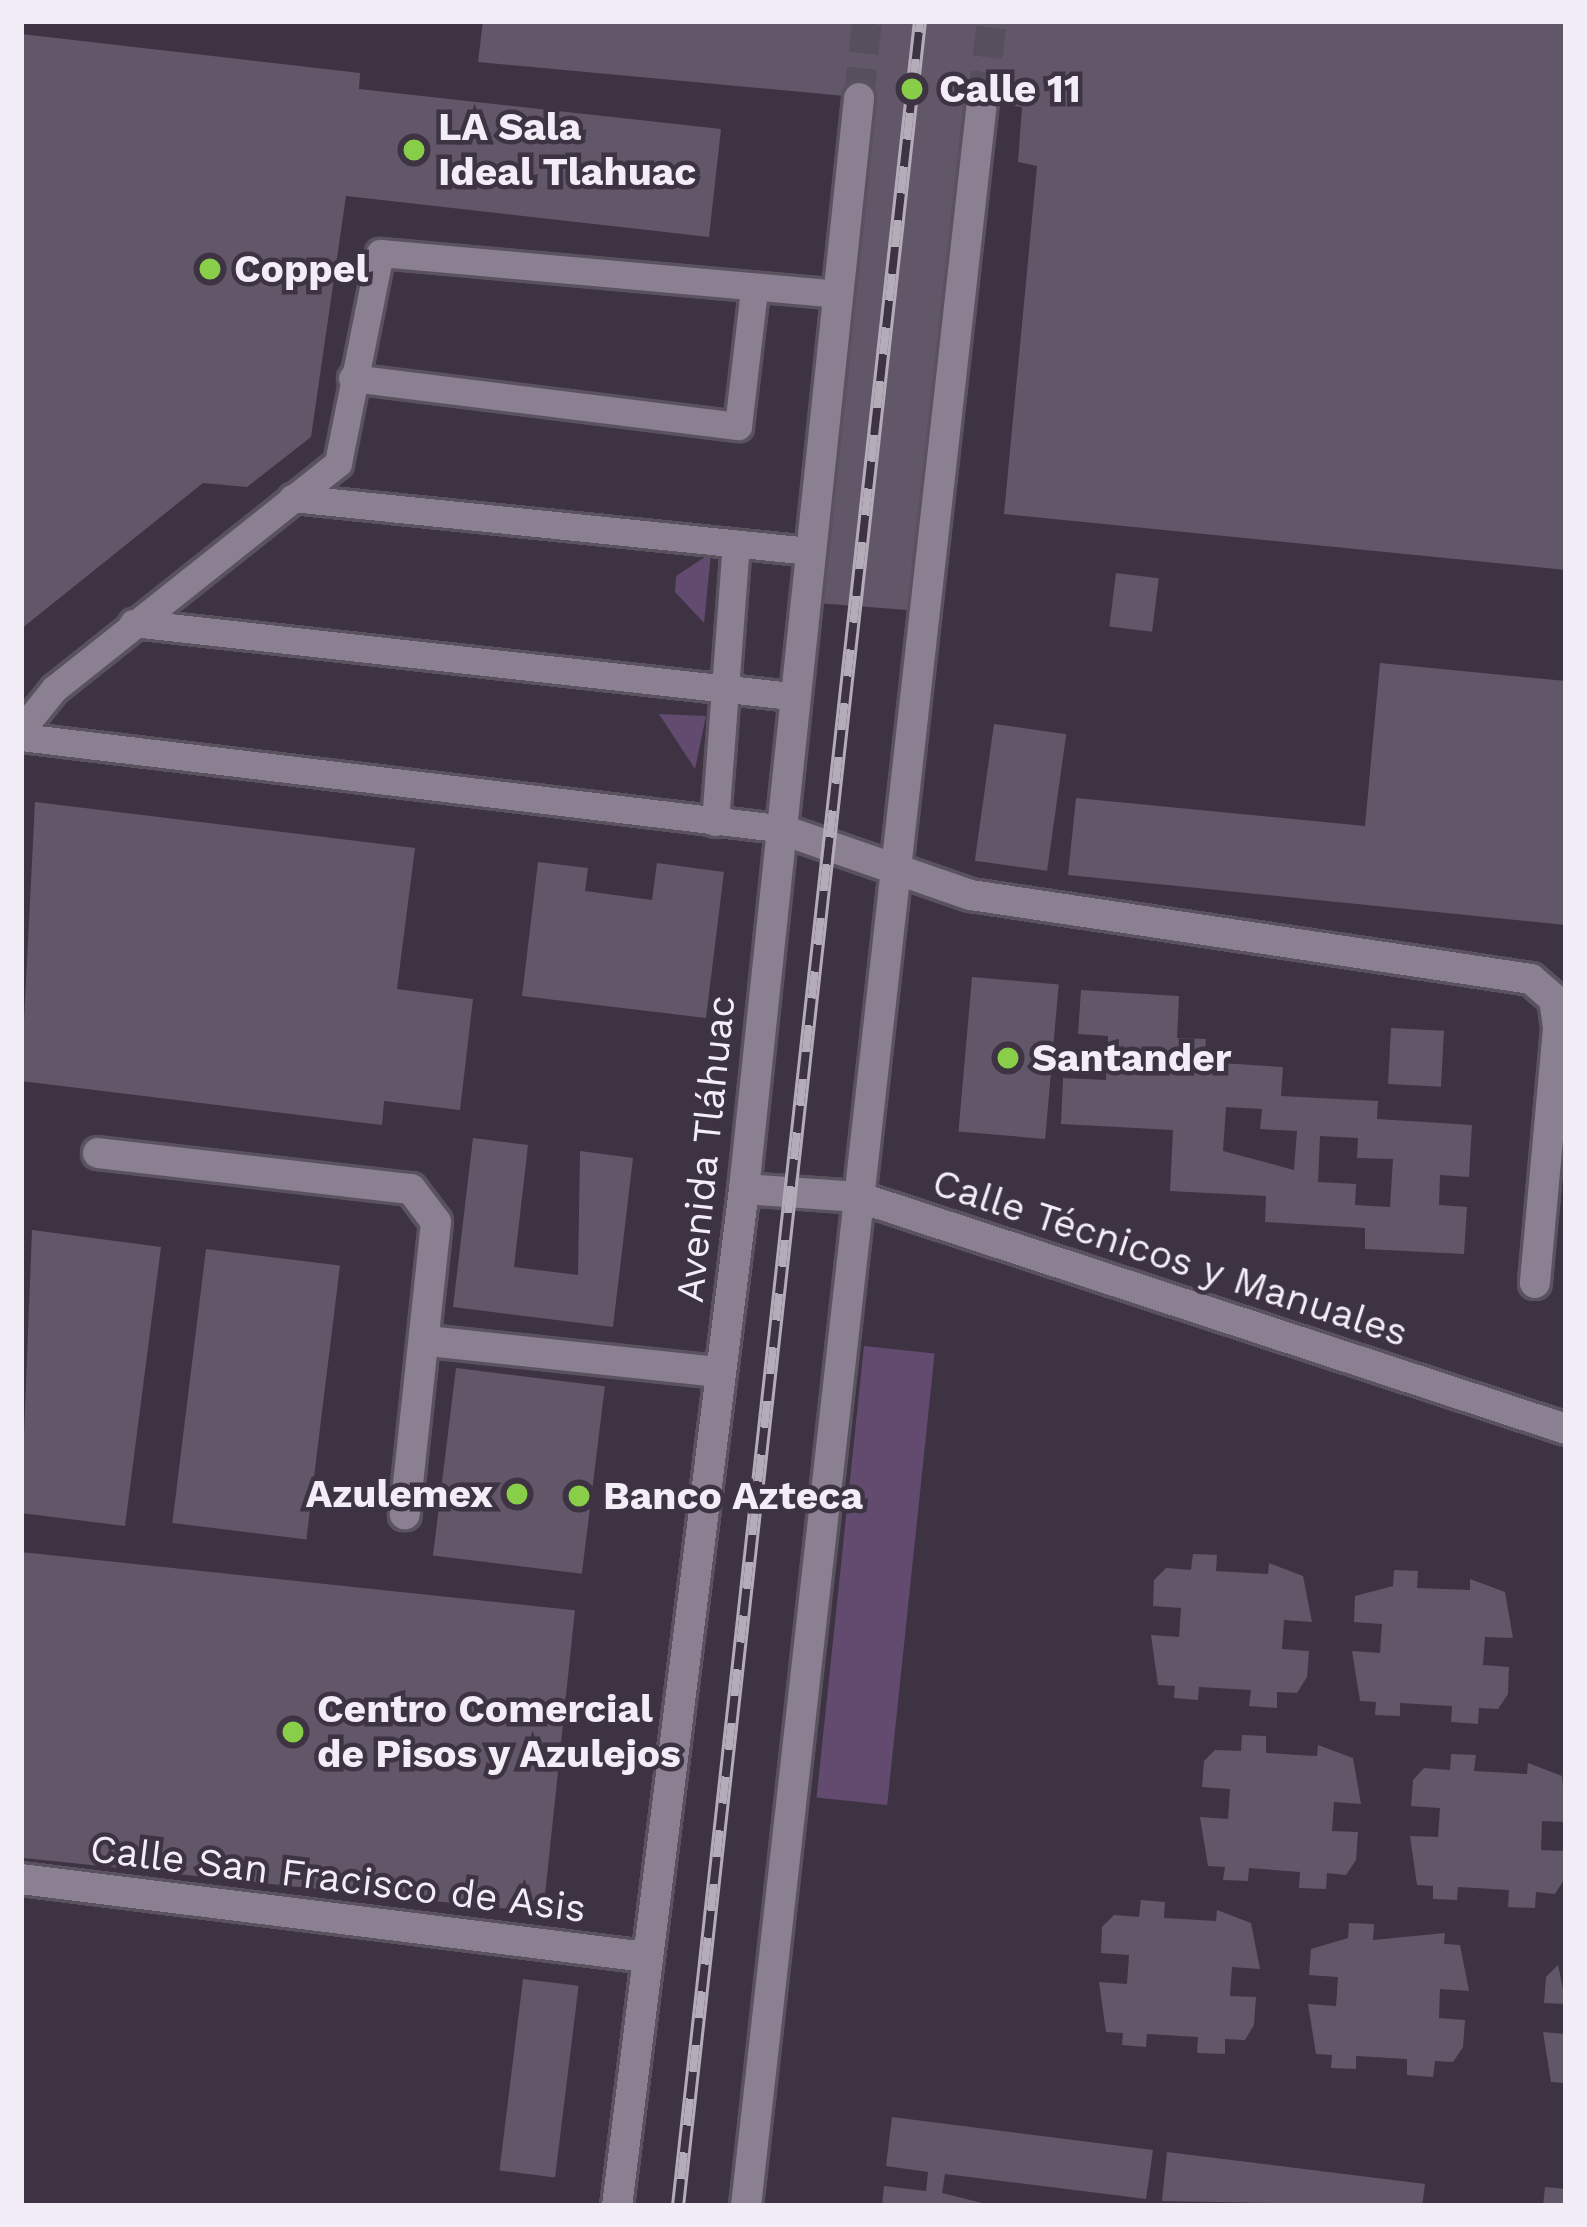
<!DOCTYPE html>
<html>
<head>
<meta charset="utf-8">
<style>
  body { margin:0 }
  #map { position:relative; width:1587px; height:2227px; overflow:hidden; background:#3d3343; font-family:"Work Sans",sans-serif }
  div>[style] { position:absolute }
  .green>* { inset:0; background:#624b6f; transform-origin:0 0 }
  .building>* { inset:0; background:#625768; transform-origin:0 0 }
  .secondary-tunnel>* { height:30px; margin-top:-15px; transform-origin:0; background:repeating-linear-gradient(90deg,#584f5e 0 30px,transparent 0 45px) }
  .roads { filter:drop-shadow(3px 0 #5a525f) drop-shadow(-3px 0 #5a525f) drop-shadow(0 3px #5a525f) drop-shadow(0 -3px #5a525f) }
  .service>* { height:27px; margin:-13.5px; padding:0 13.5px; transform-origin:13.5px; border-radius:13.5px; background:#8a8091 }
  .minor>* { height:30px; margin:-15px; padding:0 15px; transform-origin:15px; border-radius:15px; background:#8a8091 }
  .tertiary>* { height:30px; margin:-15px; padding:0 15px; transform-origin:15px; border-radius:15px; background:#8a8091 }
  .secondary>* { height:30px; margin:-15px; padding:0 15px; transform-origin:15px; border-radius:15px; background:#8a8091 }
  .rail>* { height:14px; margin-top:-7px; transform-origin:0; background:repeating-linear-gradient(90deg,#3d3343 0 27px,#b4acb8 0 54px); box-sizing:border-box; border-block:3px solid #b4acb8 }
  .dots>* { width:33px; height:33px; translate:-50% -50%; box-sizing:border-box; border:6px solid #3d3343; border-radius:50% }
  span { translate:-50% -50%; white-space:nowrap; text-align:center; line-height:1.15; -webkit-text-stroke:9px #3d3343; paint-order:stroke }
  .poi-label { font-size:39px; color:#f3edf7; font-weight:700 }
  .left { translate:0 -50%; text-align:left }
  .right { translate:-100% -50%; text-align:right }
  .street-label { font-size:39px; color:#f3edf7 }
  .frame { position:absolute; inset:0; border:24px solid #f3edf7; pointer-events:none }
</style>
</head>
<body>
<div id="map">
  <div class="green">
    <div style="clip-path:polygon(711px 553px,704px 623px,675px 592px,676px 576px)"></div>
    <div style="clip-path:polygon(659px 714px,706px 716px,695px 769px)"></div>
    <div style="left:864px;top:1346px;width:71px;height:454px;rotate:6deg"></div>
  </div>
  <div class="building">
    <div style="clip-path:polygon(483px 21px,1566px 21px,1566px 570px,1004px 514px,1037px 166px,1018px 162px,1022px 107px,968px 101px,920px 611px,816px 603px,877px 99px,478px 62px)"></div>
    <div style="clip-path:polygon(21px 34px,360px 73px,359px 89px,721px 129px,709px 237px,346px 196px,311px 437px,247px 487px,203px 483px,21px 629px)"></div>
    <div style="left:1116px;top:573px;width:43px;height:54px;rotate:7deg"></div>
    <div style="clip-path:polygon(1380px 663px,1566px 681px,1566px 925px,1068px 875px,1076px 798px,1365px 826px)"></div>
    <div style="left:994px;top:724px;width:73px;height:138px;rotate:8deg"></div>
    <div style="clip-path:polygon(35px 802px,415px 848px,397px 989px,473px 999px,460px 1110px,384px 1101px,382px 1125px,21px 1081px)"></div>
    <div style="clip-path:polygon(538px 862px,588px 868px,585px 891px,652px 900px,657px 863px,724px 872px,706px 1018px,522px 996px)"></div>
    <div style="left:972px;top:977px;width:87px;height:155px;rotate:5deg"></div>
    <div style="clip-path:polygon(evenodd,1081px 990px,1179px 996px,1177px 1038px,1206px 1039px,1204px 1062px,1283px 1067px,1281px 1096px,1378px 1101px,1377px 1119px,1472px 1125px,1469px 1177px,1440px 1175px,1439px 1205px,1467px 1207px,1464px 1254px,1365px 1249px,1365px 1228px,1265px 1222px,1266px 1196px,1170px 1191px,1173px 1130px,1061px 1124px,1063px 1078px,1106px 1080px,1108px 1036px,1078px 1034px,1081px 990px,1226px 1107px,1262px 1109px,1260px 1129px,1297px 1131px,1294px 1170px,1223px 1151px,1226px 1107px,1081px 990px,1320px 1136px,1358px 1138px,1357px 1158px,1393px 1159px,1390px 1207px,1355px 1205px,1356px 1184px,1318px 1182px,1320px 1136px)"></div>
    <div style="left:1391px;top:1028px;width:53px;height:56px;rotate:3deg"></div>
    <div style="clip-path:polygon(473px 1138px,528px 1145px,514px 1267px,578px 1275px,580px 1151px,633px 1158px,613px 1327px,453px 1307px)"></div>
    <div style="clip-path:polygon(32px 1230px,161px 1247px,125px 1526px,21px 1513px)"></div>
    <div style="left:206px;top:1249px;width:135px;height:276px;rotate:7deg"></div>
    <div style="left:456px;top:1368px;width:150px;height:189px;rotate:7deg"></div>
    <div style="left:21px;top:1552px;width:557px;height:304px;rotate:6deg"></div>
    <div style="clip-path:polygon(1193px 1554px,1217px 1555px,1216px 1571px,1268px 1574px,1269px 1563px,1303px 1576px,1312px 1622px,1284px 1620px,1282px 1649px,1309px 1651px,1307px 1677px,1297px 1693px,1277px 1692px,1277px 1708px,1249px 1706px,1251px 1690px,1199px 1687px,1198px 1700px,1174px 1698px,1175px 1686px,1158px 1685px,1151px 1635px,1179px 1637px,1181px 1608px,1153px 1606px,1154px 1580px,1166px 1568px,1191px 1570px)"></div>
    <div style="clip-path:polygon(1394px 1570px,1418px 1571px,1417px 1588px,1470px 1590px,1470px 1579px,1505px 1592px,1513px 1638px,1485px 1637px,1483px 1665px,1509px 1667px,1508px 1694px,1498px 1709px,1479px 1708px,1478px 1724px,1451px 1722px,1452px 1706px,1400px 1703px,1400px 1716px,1375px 1715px,1376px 1702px,1360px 1701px,1352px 1651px,1380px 1653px,1382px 1624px,1354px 1622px,1355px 1596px,1393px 1586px)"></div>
    <div style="clip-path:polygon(1242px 1735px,1266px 1736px,1266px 1753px,1317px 1756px,1318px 1745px,1353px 1758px,1361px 1804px,1334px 1802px,1332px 1831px,1358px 1832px,1356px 1860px,1346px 1875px,1327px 1873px,1326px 1889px,1299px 1888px,1300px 1872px,1249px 1868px,1248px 1881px,1223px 1880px,1225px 1867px,1208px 1866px,1200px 1817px,1228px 1819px,1230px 1789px,1202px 1787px,1204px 1761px,1215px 1750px,1241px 1751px)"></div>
    <div style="clip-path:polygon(1451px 1754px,1476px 1755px,1474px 1771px,1527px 1774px,1528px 1763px,1562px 1776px,1566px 1822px,1542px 1821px,1541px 1850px,1566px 1851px,1565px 1878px,1555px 1894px,1536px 1892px,1535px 1908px,1508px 1907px,1509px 1890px,1458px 1887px,1457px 1900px,1433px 1899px,1433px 1886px,1417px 1885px,1410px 1836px,1438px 1837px,1440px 1808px,1411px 1806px,1413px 1780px,1424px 1768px,1450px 1770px)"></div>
    <div style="clip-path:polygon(1141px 1900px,1165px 1902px,1164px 1918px,1216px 1921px,1217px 1910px,1251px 1923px,1260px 1969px,1232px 1967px,1230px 1996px,1256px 1997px,1254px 2025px,1245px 2040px,1225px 2039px,1225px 2054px,1197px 2053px,1198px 2037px,1147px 2034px,1146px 2047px,1122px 2045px,1123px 2033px,1106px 2032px,1099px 1982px,1127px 1984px,1129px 1955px,1101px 1953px,1102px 1927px,1114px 1915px,1139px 1917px)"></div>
    <div style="clip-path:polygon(1349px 1923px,1374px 1924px,1373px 1940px,1445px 1933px,1444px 1944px,1460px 1945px,1469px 1991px,1440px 1989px,1439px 2018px,1465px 2020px,1463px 2047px,1453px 2062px,1435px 2061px,1433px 2077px,1407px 2075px,1407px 2059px,1356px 2056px,1356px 2069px,1331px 2068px,1332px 2055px,1316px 2054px,1308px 2004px,1336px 2006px,1338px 1977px,1309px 1975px,1311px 1949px,1348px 1938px)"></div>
    <div style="clip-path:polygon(1558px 1965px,1566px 2004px,1544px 2003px,1546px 1977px)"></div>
    <div style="left:523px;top:1979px;width:56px;height:193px;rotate:7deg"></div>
    <div style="clip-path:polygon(1543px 2032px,1566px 2034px,1566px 2083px,1551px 2082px)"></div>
    <div style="clip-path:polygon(892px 2117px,1153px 2150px,1146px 2199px,945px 2174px,942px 2193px,994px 2206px,882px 2206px,884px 2186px,926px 2191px,928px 2172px,886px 2166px)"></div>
    <div style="clip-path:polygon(1167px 2152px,1425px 2184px,1422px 2206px,1162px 2201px)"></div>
    <div style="clip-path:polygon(1545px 2187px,1566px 2189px,1566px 2206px,1543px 2206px)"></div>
  </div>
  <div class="secondary-tunnel">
    <div style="left:859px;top:98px;width:77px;rotate:-84.1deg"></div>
    <div style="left:982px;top:102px;width:82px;rotate:-83deg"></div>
  </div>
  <div class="roads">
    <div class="service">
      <div style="left:352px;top:378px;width:389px;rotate:7.1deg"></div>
      <div style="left:738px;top:426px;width:138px;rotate:-83.3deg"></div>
      <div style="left:292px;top:498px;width:520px;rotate:5.85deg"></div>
      <div style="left:133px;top:623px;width:662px;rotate:6.33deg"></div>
      <div style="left:21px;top:730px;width:53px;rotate:-51.2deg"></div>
      <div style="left:54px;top:689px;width:363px;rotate:-38.5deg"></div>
      <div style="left:338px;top:463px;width:214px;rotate:-78.7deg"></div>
      <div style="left:380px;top:253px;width:459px;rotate:5.1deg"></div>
      <div style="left:21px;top:737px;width:761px;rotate:6.86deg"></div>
      <div style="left:715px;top:822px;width:279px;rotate:-85.7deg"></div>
    </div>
    <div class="minor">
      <div style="left:777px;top:828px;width:205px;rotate:19.1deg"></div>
      <div style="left:971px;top:895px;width:566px;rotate:8.53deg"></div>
      <div style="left:1531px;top:979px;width:30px;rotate:41deg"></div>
      <div style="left:1554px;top:999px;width:30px;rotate:82deg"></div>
      <div style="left:1558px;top:1029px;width:255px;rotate:95.2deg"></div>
      <div style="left:98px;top:1153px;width:315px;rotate:6.6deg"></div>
      <div style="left:411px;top:1189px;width:41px;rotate:52.9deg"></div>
      <div style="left:436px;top:1222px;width:294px;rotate:96.1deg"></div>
      <div style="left:428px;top:1341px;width:294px;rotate:6.1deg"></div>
      <div style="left:21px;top:1879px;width:630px;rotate:7.11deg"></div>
    </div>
    <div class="tertiary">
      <div style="left:744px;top:1189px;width:114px;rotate:4deg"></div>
      <div style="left:858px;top:1197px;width:745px;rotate:18.14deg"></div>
    </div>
    <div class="secondary">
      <div style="left:617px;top:2206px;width:1025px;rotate:-82.88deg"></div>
      <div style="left:744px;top:1189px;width:1097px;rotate:-83.98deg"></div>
      <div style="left:746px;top:2206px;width:2117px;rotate:-83.6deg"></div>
    </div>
  </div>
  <div class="rail">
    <div style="left:678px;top:2206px;width:2198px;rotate:-83.68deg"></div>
  </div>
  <div class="dots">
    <div style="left:912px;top:89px;background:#89ce48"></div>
    <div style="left:414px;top:150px;background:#89ce48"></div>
    <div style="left:210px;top:269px;background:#89ce48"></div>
    <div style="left:1008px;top:1058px;background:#89ce48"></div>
    <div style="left:517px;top:1494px;background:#89ce48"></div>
    <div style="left:579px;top:1496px;background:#89ce48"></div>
    <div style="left:293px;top:1732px;background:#89ce48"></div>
  </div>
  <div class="poi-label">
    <span class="left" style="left:939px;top:89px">Calle 11</span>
    <span class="left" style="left:438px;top:150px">LA Sala<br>Ideal Tlahuac</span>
    <span class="left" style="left:234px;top:269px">Coppel</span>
    <span class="left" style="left:1032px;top:1058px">Santander</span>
    <span class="right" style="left:493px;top:1494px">Azulemex</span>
    <span class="left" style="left:603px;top:1496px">Banco Azteca</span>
    <span class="left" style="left:317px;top:1732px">Centro Comercial<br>de Pisos y Azulejos</span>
  </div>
  <div class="street-label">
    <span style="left:706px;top:1149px;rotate:-84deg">Avenida Tláhuac</span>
    <span style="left:1170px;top:1258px;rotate:18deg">Calle Técnicos y Manuales</span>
    <span style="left:338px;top:1879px;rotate:7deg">Calle San Fracisco de Asis</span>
  </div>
  <div class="frame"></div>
</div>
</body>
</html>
